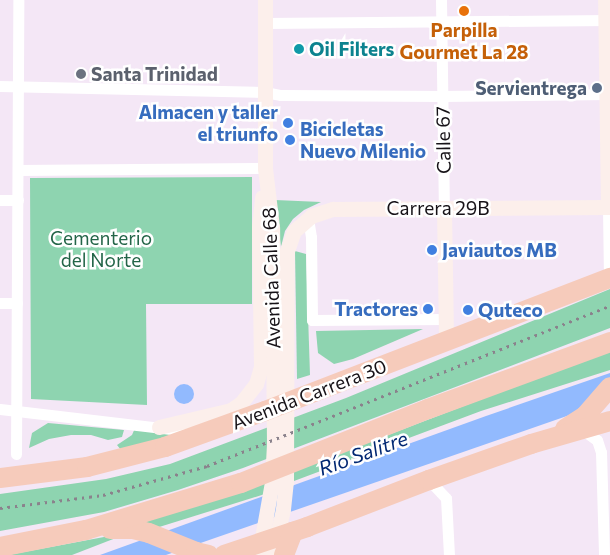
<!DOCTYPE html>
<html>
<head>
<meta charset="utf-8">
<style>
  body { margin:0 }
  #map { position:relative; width:610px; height:555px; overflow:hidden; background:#f4e7f6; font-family:Commissioner,sans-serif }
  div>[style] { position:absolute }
  .green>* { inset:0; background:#8ed4b0 }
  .water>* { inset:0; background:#92bafe }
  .round { border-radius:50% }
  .street>* { height:11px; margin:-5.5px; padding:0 5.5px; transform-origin:5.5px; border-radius:5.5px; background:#fff }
  .secondary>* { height:15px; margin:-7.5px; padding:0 7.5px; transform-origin:7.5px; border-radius:7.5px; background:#fcefeb }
  .highway>* { height:20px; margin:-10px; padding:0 10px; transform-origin:10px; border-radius:10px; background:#f6cbbb }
  .rail>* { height:3px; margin-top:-1.5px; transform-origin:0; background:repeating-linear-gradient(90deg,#8a828c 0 2.5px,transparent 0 7.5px) }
  .dots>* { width:14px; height:14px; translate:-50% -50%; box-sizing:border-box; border:2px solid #fff; border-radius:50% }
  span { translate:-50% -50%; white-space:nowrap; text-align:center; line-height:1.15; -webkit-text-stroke:5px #fff; paint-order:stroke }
  .food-label { font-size:19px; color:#c56008; font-weight:700 }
  .culture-label { font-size:19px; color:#0d838f; font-weight:700 }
  .left { translate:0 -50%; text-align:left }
  .worship-label { font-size:19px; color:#5b616d; font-weight:700 }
  .service-label { font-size:19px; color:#4e5e75; font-weight:700 }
  .right { translate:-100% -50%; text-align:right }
  .shop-label { font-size:19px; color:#366cbe; font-weight:700 }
  .street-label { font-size:19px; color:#161217 }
  .park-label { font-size:19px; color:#236548 }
  .water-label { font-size:20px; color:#002772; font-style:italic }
</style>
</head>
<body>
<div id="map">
  <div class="green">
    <div style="clip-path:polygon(252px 177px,252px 304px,146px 304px,147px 405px,31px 399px,30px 178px)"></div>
    <div style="clip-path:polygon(275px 200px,321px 202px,304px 210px,293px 219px,285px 231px,281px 247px)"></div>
    <div style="clip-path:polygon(295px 251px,306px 254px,310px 375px,297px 379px)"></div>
    <div style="clip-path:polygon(610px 289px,610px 328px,243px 468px,178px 490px,104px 512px,0 531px,0 494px,106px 479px,170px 464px,346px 398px)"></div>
    <div style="clip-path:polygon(423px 329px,353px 359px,334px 364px,318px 353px,316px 331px)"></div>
    <div style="clip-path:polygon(610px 350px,610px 370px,481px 411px,294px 481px,294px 471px)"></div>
    <div style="clip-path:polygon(48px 423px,124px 430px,122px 437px,108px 440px,91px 435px,71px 435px,49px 439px,29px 448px,32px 433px)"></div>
    <div style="clip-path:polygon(135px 428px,179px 434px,121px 450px,117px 445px,132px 435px)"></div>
    <div style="clip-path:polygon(265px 482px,265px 494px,156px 528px,139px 524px)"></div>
    <div style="clip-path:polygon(120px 534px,121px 536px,72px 555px,8px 555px)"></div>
  </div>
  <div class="water">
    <div style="clip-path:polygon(610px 373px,610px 401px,166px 555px,100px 555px,486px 416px)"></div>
    <div class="round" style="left:174px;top:384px;width:20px;height:20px"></div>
  </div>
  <div class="street">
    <div style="left:441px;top:0;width:208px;rotate:89.2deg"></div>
    <div style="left:265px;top:23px;width:345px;rotate:-0.5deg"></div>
    <div style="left:0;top:86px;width:265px;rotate:1.3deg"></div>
    <div style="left:265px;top:92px;width:16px;rotate:11deg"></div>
    <div style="left:281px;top:95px;width:161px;rotate:0.4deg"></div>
    <div style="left:442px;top:96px;width:168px;rotate:-0.7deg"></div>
    <div style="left:18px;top:170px;width:247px;rotate:-0.5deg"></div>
    <div style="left:0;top:200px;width:18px"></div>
    <div style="left:308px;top:218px;width:19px;rotate:81deg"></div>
    <div style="left:311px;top:237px;width:83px;rotate:89.3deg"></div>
    <div style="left:312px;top:320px;width:134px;rotate:-0.4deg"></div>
    <div style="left:609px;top:279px;width:72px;rotate:-90.8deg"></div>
    <div style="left:608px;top:207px;width:2px"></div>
    <div style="left:0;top:303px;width:17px"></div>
    <div style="left:0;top:409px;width:198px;rotate:6.7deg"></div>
    <div style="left:583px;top:430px;width:17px;rotate:36deg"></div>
    <div style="left:597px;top:440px;width:13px;rotate:72deg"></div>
    <div style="left:601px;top:452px;width:103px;rotate:88.3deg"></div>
    <div style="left:16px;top:454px;width:454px;rotate:-89.7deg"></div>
    <div style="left:429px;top:480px;width:25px;rotate:47deg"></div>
    <div style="left:446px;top:498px;width:57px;rotate:87deg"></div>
  </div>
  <div class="secondary">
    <div style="left:444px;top:208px;width:133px;rotate:89.1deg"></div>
    <div style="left:159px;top:427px;width:74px;rotate:-13.3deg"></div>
    <div style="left:231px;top:410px;width:12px;rotate:-35deg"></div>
    <div style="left:241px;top:403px;width:24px;rotate:-52deg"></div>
    <div style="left:256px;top:384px;width:18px;rotate:-74deg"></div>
    <div style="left:261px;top:367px;width:140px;rotate:-90.8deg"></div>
    <div style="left:259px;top:227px;width:30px;rotate:-84deg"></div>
    <div style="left:259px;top:555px;width:74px;rotate:-79.9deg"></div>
    <div style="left:272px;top:482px;width:38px;rotate:-87deg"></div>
    <div style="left:274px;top:444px;width:217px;rotate:-90.5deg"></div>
    <div style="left:272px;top:227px;width:59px;rotate:-96.8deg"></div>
    <div style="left:265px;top:168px;width:168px;rotate:-90deg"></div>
    <div style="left:273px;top:555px;width:47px;rotate:-77.7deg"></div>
    <div style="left:283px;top:509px;width:27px;rotate:-84deg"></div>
    <div style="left:286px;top:482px;width:231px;rotate:-89.8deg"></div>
    <div style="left:287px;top:251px;width:21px;rotate:-71deg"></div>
    <div style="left:294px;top:231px;width:23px;rotate:-41deg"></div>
    <div style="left:311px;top:216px;width:23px;rotate:-18deg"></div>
    <div style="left:333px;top:209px;width:275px;rotate:-0.4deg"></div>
    <div style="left:608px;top:207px;width:207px;rotate:-90.8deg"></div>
  </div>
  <div class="highway">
    <div style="left:565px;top:429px;width:24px;rotate:-33deg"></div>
    <div style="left:585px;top:416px;width:38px;rotate:-49deg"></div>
    <div style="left:0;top:478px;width:88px;rotate:-7.2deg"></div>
    <div style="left:87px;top:467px;width:81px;rotate:-14.4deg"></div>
    <div style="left:165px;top:447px;width:106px;rotate:-19.8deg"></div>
    <div style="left:265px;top:411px;width:370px;rotate:-21.1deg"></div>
    <div style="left:110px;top:529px;width:23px"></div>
    <div style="left:133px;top:529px;width:16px;rotate:14deg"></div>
    <div style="left:149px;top:533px;width:51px;rotate:22deg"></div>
    <div style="left:196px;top:552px;width:13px;rotate:13deg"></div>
    <div style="left:0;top:547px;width:88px;rotate:-11.2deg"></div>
    <div style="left:86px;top:530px;width:162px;rotate:-16.9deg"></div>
    <div style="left:241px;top:483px;width:201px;rotate:-21.6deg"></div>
    <div style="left:428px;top:409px;width:194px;rotate:-20.2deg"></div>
    <div style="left:224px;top:555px;width:88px;rotate:-18.6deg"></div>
    <div style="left:307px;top:527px;width:131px;rotate:-21.1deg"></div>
    <div style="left:429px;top:480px;width:108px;rotate:-19.4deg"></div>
    <div style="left:531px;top:444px;width:82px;rotate:-16.2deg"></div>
    <div style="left:284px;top:555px;width:25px;rotate:-69deg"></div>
  </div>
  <div class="rail">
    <div style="left:0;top:508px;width:104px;rotate:-7.2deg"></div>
    <div style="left:103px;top:495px;width:108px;rotate:-15.6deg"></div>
    <div style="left:207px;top:466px;width:434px;rotate:-21.7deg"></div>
  </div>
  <div class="dots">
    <div style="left:464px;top:11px;background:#e8710a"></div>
    <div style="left:299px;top:49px;background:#0f9aa8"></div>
    <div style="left:81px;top:74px;background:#6b7280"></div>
    <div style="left:597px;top:88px;background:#5c6f8a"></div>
    <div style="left:288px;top:123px;background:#3f7fe0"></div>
    <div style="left:290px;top:140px;background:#3f7fe0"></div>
    <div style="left:432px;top:250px;background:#3f7fe0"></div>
    <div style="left:428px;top:309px;background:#3f7fe0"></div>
    <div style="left:468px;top:310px;background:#3f7fe0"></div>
  </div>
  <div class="food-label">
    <span style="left:464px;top:41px">Parpilla<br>Gourmet La 28</span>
  </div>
  <div class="culture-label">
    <span class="left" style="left:309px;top:49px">Oil Filters</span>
  </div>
  <div class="worship-label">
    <span class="left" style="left:91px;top:74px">Santa Trinidad</span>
  </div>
  <div class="service-label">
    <span class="right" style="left:587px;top:88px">Servientrega</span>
  </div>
  <div class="shop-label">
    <span class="right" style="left:278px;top:123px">Almacen y taller<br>el triunfo</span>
    <span class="left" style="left:300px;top:140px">Bicicletas<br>Nuevo Milenio</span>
    <span class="left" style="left:442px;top:250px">Javiautos MB</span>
    <span class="right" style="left:418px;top:309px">Tractores</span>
    <span class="left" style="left:478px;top:310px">Quteco</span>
  </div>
  <div class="street-label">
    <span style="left:443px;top:140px;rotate:-91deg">Calle 67</span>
    <span style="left:438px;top:208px">Carrera 29B</span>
    <span style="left:271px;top:278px;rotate:-92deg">Avenida Calle 68</span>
    <span style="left:309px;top:394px;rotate:-21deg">Avenida Carrera 30</span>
  </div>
  <div class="park-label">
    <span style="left:101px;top:249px">Cementerio<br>del Norte</span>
  </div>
  <div class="water-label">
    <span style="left:363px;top:453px;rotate:-20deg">Río Salitre</span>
  </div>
</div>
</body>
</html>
